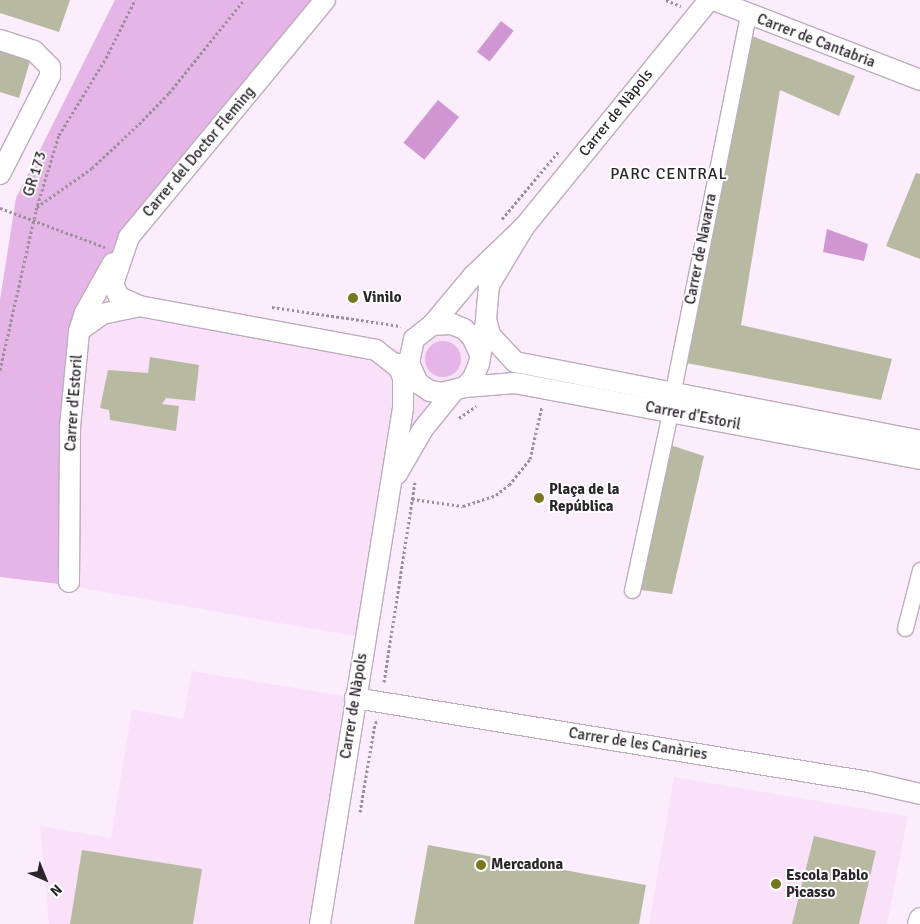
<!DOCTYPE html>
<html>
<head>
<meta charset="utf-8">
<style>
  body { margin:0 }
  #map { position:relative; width:920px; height:924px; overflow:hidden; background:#fcedfd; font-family:Signika,sans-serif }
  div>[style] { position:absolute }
  .built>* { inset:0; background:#f9e1fa }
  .green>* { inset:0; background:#e4b5e6 }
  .round { border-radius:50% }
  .water>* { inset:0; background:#cf96d2; transform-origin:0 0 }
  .building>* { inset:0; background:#b8b9a1 }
  .path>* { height:3px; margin-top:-1.5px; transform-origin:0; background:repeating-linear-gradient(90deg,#9b8f9b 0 2.5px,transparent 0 5px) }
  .roads { filter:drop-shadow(1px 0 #beacbe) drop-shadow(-1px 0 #beacbe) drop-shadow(0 1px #beacbe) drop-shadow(0 -1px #beacbe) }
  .pedestrian>* { height:15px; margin:-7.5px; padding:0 7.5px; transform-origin:7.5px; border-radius:7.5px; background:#fff }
  .minor>* { height:20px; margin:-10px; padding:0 10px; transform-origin:10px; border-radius:10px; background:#fff }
  .dots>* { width:14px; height:14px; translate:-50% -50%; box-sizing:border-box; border:2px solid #fff; border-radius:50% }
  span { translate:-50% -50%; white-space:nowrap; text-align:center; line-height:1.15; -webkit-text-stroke:4px #fff; paint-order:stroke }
  .street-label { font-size:15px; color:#2b242b }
  .poi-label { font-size:15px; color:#2b242b; font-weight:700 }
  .left { translate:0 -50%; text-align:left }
  .neighbourhood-label { font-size:16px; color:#2b242b; letter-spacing:1px }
  .north { position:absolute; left:20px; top:854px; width:50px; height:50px; -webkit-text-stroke:4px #fff; paint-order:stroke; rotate:136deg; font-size:14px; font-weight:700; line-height:20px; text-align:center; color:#2b242b }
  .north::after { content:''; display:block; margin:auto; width:18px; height:22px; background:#2b242b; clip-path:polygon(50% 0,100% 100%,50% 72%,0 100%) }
</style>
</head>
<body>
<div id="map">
  <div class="built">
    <div style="clip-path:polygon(113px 284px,139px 306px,409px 351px,414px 339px,464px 329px,479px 364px,405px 457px,365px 638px,59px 584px,67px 366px)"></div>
    <div style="clip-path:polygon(192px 671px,355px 698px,320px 924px,49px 924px,40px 826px,111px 838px,132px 709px,183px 719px)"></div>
    <div style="clip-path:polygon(674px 777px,908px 816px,887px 924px,649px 924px)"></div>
  </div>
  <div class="green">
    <div style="clip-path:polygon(115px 0,325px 0,129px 237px,113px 284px,67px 365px,59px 584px,0 577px,0 300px,16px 198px)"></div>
    <div class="round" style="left:425px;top:341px;width:36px;height:36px"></div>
  </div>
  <div class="water">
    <div style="left:501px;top:21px;width:16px;height:39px;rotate:38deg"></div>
    <div style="left:438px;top:100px;width:27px;height:55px;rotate:39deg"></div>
    <div style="clip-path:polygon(827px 229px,868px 244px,864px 261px,823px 252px)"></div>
  </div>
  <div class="building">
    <div style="clip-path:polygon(0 0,70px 0,59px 32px,0 13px)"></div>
    <div style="clip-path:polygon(752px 36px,855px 76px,839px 116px,780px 90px,741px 325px,892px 359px,881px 400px,686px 363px)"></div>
    <div style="clip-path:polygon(0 49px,31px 58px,19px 98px,0 92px)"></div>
    <div style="clip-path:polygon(916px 173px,920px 174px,920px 259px,886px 246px)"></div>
    <div style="clip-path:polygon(150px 357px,199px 365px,195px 401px,166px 398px,162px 404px,179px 406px,176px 431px,110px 420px,109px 410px,100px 408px,108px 370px,148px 373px)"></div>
    <div style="clip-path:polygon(670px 445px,704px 456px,672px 594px,641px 590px)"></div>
    <div style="clip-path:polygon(814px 836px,876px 851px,859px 924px,792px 924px)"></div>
    <div style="clip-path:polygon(428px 845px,646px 885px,639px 924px,414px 924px)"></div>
    <div style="clip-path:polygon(82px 850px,202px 869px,193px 924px,70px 924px)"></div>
  </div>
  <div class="path">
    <div style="left:666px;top:0;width:16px;rotate:22deg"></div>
    <div style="left:37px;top:207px;width:67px;rotate:-35.3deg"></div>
    <div style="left:92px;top:168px;width:64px;rotate:-43.1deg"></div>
    <div style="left:139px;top:124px;width:43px;rotate:-45.9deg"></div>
    <div style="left:169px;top:93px;width:119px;rotate:-51.1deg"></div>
    <div style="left:0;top:208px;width:112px;rotate:20.4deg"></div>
    <div style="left:502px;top:219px;width:89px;rotate:-50deg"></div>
    <div style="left:272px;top:307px;width:130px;rotate:8.4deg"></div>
    <div style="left:0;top:370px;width:164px;rotate:-77.3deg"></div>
    <div style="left:36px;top:210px;width:78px;rotate:-73deg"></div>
    <div style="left:59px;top:135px;width:90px;rotate:-58.6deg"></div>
    <div style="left:106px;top:58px;width:65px;rotate:-63.4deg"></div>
    <div style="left:459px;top:418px;width:21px;rotate:-35deg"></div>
    <div style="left:412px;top:499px;width:51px;rotate:7.8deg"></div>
    <div style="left:463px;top:506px;width:35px;rotate:-18deg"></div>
    <div style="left:496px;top:495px;width:16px;rotate:-38deg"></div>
    <div style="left:509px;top:485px;width:33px;rotate:-51deg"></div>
    <div style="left:530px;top:459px;width:54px;rotate:-77.2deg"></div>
    <div style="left:384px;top:682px;width:202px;rotate:-81.2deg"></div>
    <div style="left:360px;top:812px;width:90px;rotate:-80.4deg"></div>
    <div style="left:375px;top:723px;width:5px;rotate:-37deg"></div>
  </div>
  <div class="roads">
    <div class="pedestrian">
      <div style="left:672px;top:395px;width:388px;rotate:-78.7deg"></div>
      <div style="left:632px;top:590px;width:182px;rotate:-77.9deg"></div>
      <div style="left:905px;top:628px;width:60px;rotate:-75.5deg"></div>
    </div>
    <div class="minor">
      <div style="left:325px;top:0;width:308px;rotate:129.6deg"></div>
      <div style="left:129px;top:237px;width:50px;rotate:108.8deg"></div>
      <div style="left:113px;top:284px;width:14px;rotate:65deg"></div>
      <div style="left:119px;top:297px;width:22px;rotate:24deg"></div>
      <div style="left:139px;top:306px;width:241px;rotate:10.5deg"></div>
      <div style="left:376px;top:350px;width:53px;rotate:38.2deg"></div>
      <div style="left:714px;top:0;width:221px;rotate:21.2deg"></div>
      <div style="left:0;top:40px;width:36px;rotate:18deg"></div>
      <div style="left:34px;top:51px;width:23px;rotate:45deg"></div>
      <div style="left:50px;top:67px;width:9px;rotate:90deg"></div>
      <div style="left:50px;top:76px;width:110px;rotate:117deg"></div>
      <div style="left:524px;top:227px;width:68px;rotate:121.1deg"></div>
      <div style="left:489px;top:285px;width:34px;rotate:95deg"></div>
      <div style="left:486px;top:319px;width:16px;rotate:76deg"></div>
      <div style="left:490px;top:335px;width:37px;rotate:47deg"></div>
      <div style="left:515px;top:362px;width:413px;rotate:11deg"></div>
      <div style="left:432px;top:325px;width:64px;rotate:-50.1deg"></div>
      <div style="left:473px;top:276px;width:71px;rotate:-43.9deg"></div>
      <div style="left:524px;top:227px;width:293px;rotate:-50.8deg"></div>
      <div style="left:79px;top:331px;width:29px;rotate:-36deg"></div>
      <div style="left:102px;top:314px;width:38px;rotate:-12deg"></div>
      <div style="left:479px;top:352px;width:17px;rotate:-115deg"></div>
      <div style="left:472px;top:337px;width:11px;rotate:-135deg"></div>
      <div style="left:464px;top:329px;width:13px;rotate:-157deg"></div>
      <div style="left:452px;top:324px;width:20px;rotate:177deg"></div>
      <div style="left:432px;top:325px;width:23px;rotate:142deg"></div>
      <div style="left:414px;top:339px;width:25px;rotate:102deg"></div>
      <div style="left:409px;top:363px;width:22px;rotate:66deg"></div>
      <div style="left:418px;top:383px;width:14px;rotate:34deg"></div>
      <div style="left:430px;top:391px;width:12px;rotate:9deg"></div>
      <div style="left:442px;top:393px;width:24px;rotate:-15deg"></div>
      <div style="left:465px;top:387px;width:12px;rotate:-48deg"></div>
      <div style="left:473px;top:378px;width:15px;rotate:-67deg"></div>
      <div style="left:479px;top:364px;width:44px;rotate:-80.8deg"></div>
      <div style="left:465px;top:387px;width:50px;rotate:-4.6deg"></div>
      <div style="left:515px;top:383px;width:412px;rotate:10.6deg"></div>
      <div style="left:397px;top:474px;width:52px;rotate:-60deg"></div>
      <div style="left:423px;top:429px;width:48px;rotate:-51deg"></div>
      <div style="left:69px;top:582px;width:155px;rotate:-89.6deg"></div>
      <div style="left:70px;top:427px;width:96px;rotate:-84.6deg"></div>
      <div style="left:79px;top:331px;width:19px;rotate:-72deg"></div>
      <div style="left:85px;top:313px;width:57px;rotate:-60.8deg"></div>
      <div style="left:355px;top:698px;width:521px;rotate:9.28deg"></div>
      <div style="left:869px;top:782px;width:52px;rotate:13.2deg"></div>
      <div style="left:320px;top:924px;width:523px;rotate:-80.86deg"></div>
      <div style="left:403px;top:408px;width:30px;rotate:-90deg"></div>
      <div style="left:403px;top:378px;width:15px;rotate:-110deg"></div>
      <div style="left:918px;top:924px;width:6px;rotate:-72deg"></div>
    </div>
  </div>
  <div class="dots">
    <div style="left:353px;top:298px;background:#77771e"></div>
    <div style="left:539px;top:498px;background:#77771e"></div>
    <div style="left:481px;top:865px;background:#77771e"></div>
    <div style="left:776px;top:884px;background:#77771e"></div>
  </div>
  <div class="street-label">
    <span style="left:816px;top:41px;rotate:21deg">Carrer de Cantabria</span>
    <span style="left:616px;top:113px;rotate:-51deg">Carrer de Nàpols</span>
    <span style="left:199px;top:152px;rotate:-50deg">Carrer del Doctor Fleming</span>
    <span style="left:35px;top:174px;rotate:-73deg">GR 173</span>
    <span style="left:701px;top:249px;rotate:-79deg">Carrer de Navarra</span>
    <span style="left:74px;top:403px;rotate:-86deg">Carrer d'Estoril</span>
    <span style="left:693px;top:416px;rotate:11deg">Carrer d'Estoril</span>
    <span style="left:354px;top:706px;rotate:-81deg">Carrer de Nàpols</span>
    <span style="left:638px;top:744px;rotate:9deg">Carrer de les Canàries</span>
  </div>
  <div class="poi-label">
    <span class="left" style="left:363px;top:298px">Vinilo</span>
    <span class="left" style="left:549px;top:498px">Plaça de la<br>República</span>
    <span class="left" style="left:491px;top:865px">Mercadona</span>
    <span class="left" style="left:786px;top:884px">Escola Pablo<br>Picasso</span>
  </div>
  <div class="neighbourhood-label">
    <span style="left:669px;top:174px">PARC CENTRAL</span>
  </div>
  <div class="north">N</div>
</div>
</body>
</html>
